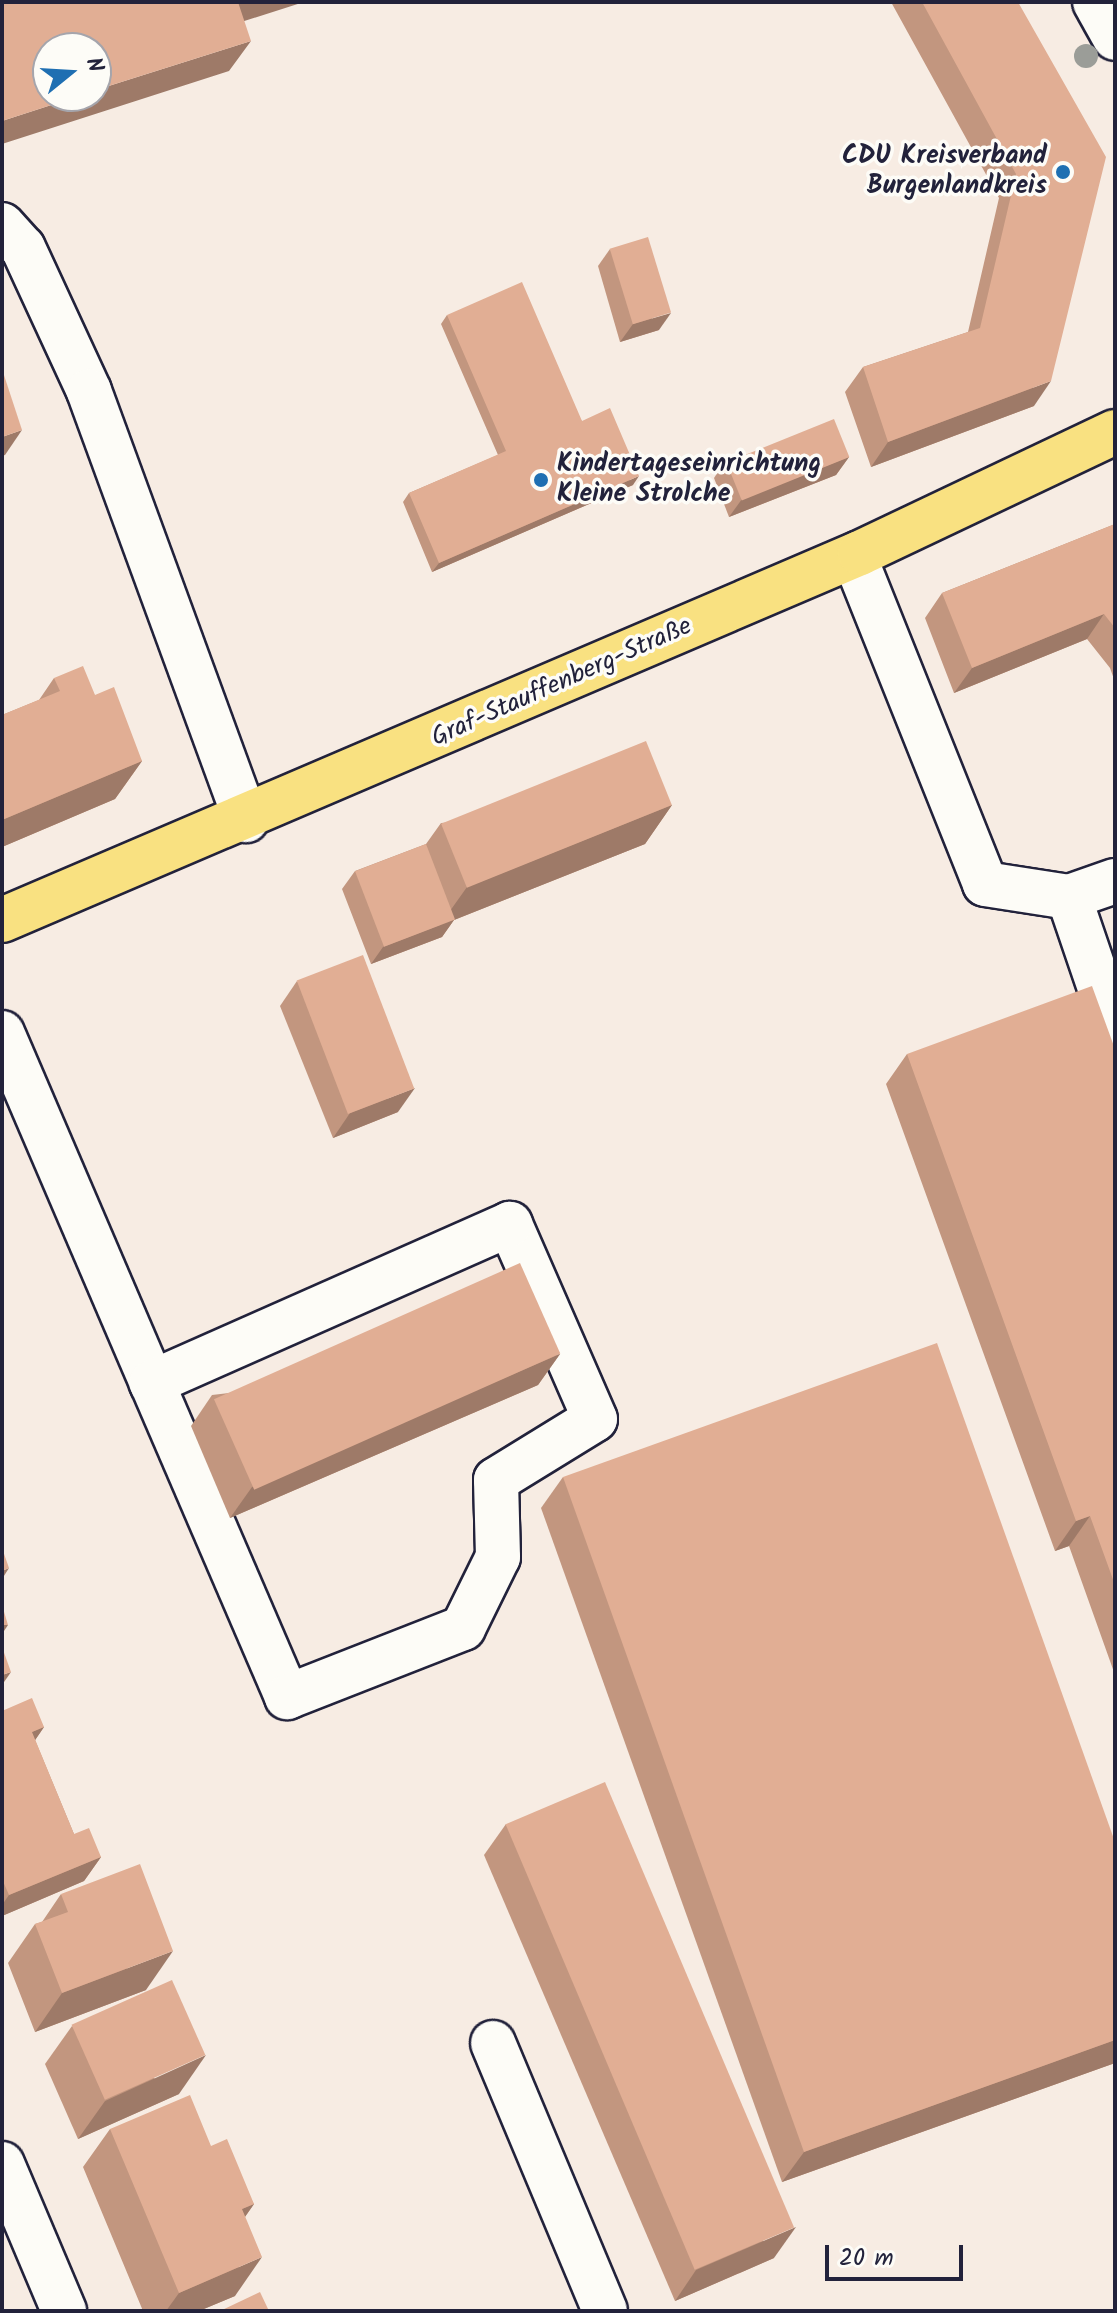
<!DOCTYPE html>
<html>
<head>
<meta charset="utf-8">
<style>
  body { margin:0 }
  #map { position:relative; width:1117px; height:2313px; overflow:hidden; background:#f7ece3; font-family:Kalam,sans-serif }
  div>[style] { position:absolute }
  .roads { filter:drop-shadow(2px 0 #22223b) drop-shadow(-2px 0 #22223b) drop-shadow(0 2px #22223b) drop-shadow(0 -2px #22223b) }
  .minor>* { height:44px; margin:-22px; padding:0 22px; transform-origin:22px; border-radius:22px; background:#fdfcf7 }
  .major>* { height:44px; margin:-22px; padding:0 22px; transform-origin:22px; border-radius:22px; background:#f9e181 }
  .trees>* { width:24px; height:24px; margin:-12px; border-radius:50%; background:#9b9d98 }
  .wall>* { inset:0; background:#c2967f }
  .shaded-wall>* { inset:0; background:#9e7a68 }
  .building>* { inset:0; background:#e1ae94; transform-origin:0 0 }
  .dots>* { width:22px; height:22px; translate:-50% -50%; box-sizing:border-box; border:4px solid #fdfcf7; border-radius:50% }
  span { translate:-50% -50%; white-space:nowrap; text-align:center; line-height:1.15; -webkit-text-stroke:7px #fdfcf7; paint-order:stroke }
  .poi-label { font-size:26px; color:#22223b; font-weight:700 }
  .right { translate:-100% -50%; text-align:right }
  .left { translate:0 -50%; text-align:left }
  .street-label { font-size:26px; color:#22223b }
  .frame { position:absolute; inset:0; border:4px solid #22223b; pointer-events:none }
  .north { position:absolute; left:32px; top:32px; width:80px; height:80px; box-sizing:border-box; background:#fdfcf7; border:2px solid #a5a5ac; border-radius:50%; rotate:72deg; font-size:22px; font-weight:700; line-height:32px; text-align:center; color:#22223b }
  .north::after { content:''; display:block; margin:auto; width:28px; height:36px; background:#1f6fb2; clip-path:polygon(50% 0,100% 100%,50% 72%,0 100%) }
  .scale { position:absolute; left:825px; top:2245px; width:138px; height:36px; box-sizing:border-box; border:4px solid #22223b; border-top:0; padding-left:10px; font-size:24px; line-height:28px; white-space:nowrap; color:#22223b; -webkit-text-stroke:6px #fdfcf7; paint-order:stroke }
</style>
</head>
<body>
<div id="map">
  <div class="roads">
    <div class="minor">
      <div style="left:1095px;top:2px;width:41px;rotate:60.9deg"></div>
      <div style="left:2px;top:225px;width:31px;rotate:48deg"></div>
      <div style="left:23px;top:248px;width:157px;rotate:65.2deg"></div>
      <div style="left:89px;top:391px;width:457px;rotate:69.9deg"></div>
      <div style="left:854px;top:556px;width:353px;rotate:68.2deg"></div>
      <div style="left:985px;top:884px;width:85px;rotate:8.8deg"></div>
      <div style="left:1069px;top:897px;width:143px;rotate:71.2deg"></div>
      <div style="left:1069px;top:897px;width:49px;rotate:-19.2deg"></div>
      <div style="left:2px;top:1033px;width:381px;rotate:66.8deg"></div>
      <div style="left:152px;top:1383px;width:342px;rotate:66.7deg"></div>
      <div style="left:287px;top:1697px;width:189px;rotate:-21.4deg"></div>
      <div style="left:463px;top:1628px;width:79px;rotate:-63.8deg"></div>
      <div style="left:498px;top:1557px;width:77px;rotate:-91.5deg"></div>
      <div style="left:496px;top:1480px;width:116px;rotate:-31.6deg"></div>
      <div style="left:595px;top:1419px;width:213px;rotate:-113.6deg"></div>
      <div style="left:510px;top:1224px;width:392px;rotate:156.1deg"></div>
      <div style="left:493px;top:2043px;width:290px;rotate:67.3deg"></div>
      <div style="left:2px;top:2164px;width:160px;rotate:67.1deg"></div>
    </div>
    <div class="major">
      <div style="left:2px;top:920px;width:933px;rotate:-23.16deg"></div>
      <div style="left:860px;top:553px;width:282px;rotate:-25.4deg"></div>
    </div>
  </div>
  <div class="trees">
    <div style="left:1086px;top:56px"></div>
  </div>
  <div class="wall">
    <div style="clip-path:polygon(891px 2px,1018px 2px,1034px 406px,871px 467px,845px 392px,863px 367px,968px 332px,999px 198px)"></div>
    <div style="clip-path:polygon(610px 249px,659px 330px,620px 342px,598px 266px)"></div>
    <div style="clip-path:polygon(447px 315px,582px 421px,633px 485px,432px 572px,403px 502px,409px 493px,498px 455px,441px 324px)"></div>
    <div style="clip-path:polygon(849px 457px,836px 475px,729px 517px,714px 478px,726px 460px)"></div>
    <div style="clip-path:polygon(1115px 524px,1115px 682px,1110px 668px,1087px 639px,954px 693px,925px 618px,942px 593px)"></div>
    <div style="clip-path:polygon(54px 678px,95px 695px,142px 761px,115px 799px,2px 847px,2px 715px,39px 700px)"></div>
    <div style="clip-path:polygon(672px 805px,645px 844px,454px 920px,442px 937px,371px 964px,342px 889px,355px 871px,426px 844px,441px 823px)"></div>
    <div style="clip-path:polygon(297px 981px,398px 1112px,333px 1138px,280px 1006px)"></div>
    <div style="clip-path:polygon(1115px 1049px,1115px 1675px,1069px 1546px,1055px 1551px,886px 1084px,907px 1054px)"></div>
    <div style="clip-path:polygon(560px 1354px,538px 1385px,230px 1518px,191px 1426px,212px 1395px)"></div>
    <div style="clip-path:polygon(563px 1477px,1115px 1842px,1115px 2063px,782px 2182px,541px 1508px)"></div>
    <div style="clip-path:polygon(2px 1711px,44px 1727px,35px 1740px,74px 1834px,101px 1857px,84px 1881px,2px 1916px)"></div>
    <div style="clip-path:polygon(506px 1824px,774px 2258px,675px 2301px,484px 1855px)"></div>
    <div style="clip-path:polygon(61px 1894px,146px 1990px,35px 2032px,8px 1963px,35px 1924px,42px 1922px)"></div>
    <div style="clip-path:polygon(72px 2026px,179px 2094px,78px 2139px,45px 2064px)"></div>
    <div style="clip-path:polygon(110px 2129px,211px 2146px,254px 2204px,245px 2217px,235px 2296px,199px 2311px,143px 2311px,83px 2167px)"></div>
  </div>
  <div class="shaded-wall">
    <div style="clip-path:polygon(236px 2px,304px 2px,216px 30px)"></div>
    <div style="clip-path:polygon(251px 41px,229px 71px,2px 144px,2px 121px,79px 96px,96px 96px,96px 90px)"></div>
    <div style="clip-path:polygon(671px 313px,659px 330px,620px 342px,633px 324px)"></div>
    <div style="clip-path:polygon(1051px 381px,1034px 406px,871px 467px,888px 442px)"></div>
    <div style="clip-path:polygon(22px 430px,5px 455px,2px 456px,2px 437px)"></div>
    <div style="clip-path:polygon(849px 457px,836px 475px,729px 517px,742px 499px)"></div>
    <div style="clip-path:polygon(639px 476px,633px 485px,432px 572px,439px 563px)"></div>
    <div style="clip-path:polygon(1104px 614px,1087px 639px,954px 693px,972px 668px)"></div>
    <div style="clip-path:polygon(142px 761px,115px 799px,2px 847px,2px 820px)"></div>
    <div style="clip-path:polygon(672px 805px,645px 844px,454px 920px,442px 937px,371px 964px,383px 947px,440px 925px,467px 887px)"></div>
    <div style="clip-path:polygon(415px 1088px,398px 1112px,333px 1138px,350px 1113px)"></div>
    <div style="clip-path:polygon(560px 1354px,538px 1385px,230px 1518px,252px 1487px)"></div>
    <div style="clip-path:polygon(1090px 1516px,1069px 1546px,1055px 1551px,1076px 1521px)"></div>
    <div style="clip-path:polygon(9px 1568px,2px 1579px,2px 1571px)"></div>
    <div style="clip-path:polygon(2px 1625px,8px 1625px,2px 1634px)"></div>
    <div style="clip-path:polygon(11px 1672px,2px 1685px,2px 1675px)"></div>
    <div style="clip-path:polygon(44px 1727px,27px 1752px,32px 1732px)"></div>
    <div style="clip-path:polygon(101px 1857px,84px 1881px,2px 1916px,2px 1905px,9px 1895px)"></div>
    <div style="clip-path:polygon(173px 1951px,146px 1990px,35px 2032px,62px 1993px)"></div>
    <div style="clip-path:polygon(1115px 2040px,1115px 2063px,782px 2182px,804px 2152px)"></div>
    <div style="clip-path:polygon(206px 2055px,179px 2094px,78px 2139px,105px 2101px)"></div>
    <div style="clip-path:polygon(254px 2204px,227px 2242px,242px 2209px)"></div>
    <div style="clip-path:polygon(796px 2227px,774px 2258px,675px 2301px,696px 2270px)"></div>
    <div style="clip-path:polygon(262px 2257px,235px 2296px,199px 2311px,166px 2311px,179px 2293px)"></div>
  </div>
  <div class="building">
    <div style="clip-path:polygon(2px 2px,238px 2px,251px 41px,96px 90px,96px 48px,48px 48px,48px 96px,79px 96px,2px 121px)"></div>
    <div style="clip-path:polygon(922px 2px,1018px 2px,1106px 157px,1051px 381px,888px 442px,863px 367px,980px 328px,1016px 174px)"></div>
    <div style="left:648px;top:237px;width:79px;height:40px;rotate:73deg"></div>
    <div style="clip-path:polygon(522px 282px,582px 421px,610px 408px,639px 476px,439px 563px,409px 493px,506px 451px,447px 315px)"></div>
    <div style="clip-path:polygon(2px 369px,22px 430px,2px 437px)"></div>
    <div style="left:834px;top:419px;width:41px;height:116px;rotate:68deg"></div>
    <div style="clip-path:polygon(1115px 524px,1115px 628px,1104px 614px,972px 668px,942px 593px)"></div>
    <div style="clip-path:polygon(83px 666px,95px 695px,114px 687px,142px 761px,2px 820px,2px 715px,60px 691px,54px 678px)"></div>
    <div style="left:646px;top:741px;width:69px;height:221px;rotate:68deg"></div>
    <div style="left:426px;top:844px;width:81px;height:76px;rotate:69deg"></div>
    <div style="left:363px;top:955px;width:143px;height:71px;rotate:69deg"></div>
    <div style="clip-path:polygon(1092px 986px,1115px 1049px,1115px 1585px,1090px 1516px,1076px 1521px,907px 1054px)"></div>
    <div style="left:520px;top:1263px;width:99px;height:335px;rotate:66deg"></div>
    <div style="clip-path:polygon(937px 1343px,1115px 1842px,1115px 2040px,804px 2152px,563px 1477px)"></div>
    <div style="clip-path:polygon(2px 1548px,9px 1568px,2px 1571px)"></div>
    <div style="clip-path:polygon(2px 1605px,8px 1625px,2px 1625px)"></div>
    <div style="clip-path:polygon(2px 1647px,11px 1672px,2px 1675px)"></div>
    <div style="clip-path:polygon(32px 1698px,44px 1727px,32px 1732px,74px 1834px,89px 1828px,101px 1857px,9px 1895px,2px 1879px,2px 1711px)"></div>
    <div style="left:605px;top:1782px;width:484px;height:108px;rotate:67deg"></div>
    <div style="clip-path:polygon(140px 1864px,173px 1951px,62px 1993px,35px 1924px,68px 1912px,61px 1894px)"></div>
    <div style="left:172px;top:1980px;width:82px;height:110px;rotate:66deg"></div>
    <div style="clip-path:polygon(190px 2095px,211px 2146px,227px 2139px,254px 2204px,242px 2209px,262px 2257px,179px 2293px,110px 2129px)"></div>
    <div style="clip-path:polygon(260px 2292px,269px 2311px,220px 2311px)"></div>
  </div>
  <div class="dots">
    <div style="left:1063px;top:172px;background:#1f6fb2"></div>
    <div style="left:541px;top:480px;background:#1f6fb2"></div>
  </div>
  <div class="poi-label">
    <span class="right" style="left:1047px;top:172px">CDU Kreisverband<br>Burgenlandkreis</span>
    <span class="left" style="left:557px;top:480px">Kindertageseinrichtung<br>Kleine Strolche</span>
  </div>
  <div class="street-label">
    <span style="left:562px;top:683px;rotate:-24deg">Graf-Stauffenberg-Straße</span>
  </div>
  <div class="frame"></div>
  <div class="north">N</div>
  <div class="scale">20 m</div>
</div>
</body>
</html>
